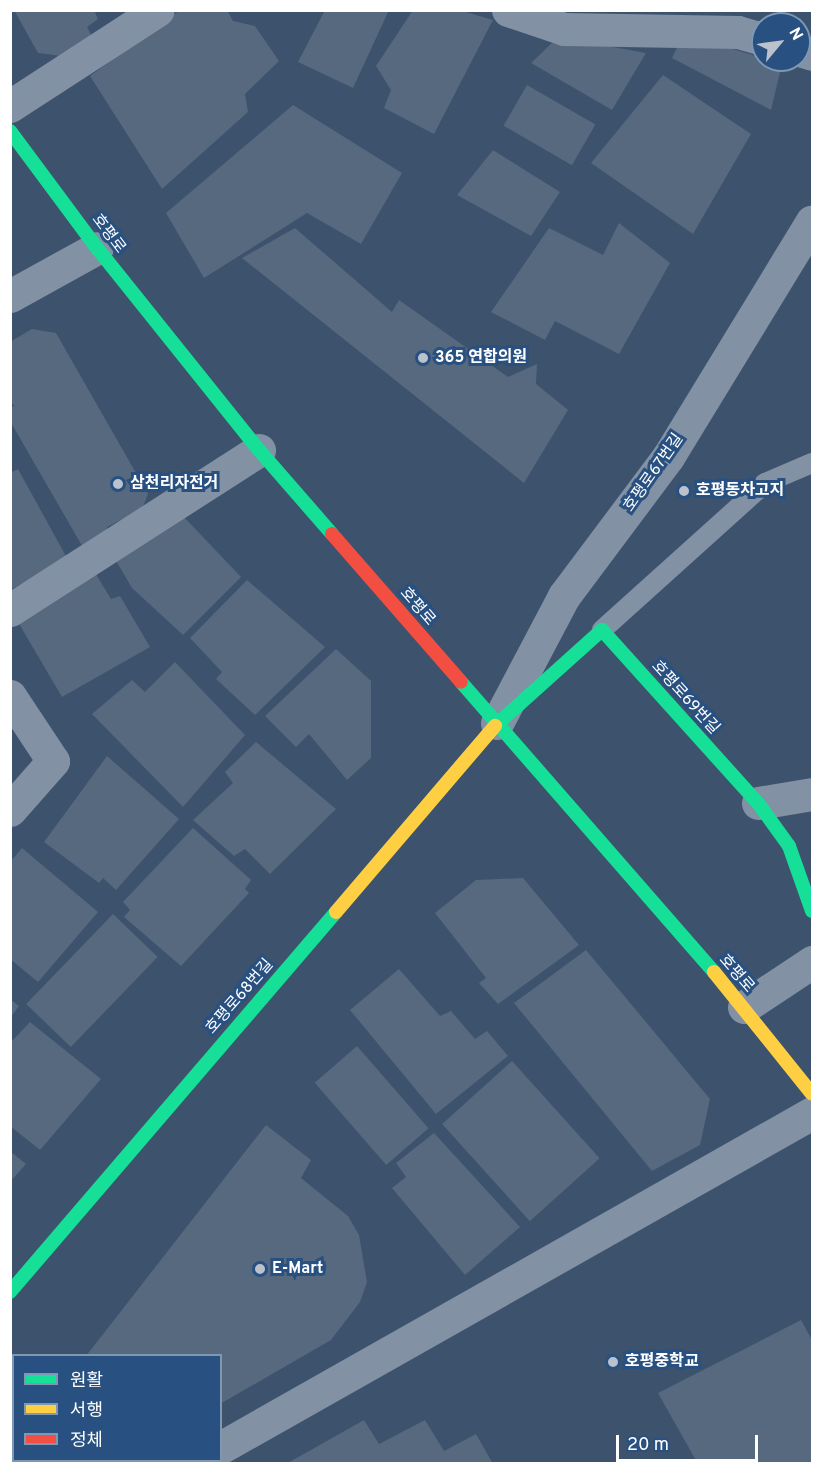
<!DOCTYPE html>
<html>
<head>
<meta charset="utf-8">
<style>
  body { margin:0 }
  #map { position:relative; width:823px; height:1474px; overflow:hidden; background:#3c526d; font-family:Overpass,"Noto Sans KR",sans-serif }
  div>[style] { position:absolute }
  .building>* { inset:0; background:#57697e; transform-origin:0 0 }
  .lane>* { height:20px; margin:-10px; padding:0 10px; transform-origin:10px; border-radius:10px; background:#8291a3 }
  .street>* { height:33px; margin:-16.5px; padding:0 16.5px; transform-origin:16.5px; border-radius:16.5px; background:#8291a3 }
  .fast>* { height:14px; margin:-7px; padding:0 7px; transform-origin:7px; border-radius:7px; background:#16e098 }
  .slow>* { height:14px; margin:-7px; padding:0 7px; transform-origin:7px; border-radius:7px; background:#ffcf43 }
  .jam>* { height:14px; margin:-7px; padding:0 7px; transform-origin:7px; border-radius:7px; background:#f24e42 }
  .dots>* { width:16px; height:16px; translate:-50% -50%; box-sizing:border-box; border:3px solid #285181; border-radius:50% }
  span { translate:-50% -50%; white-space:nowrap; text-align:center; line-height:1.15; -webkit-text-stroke:6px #285181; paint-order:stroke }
  .street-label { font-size:16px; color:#fff }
  .poi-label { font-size:16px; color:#fff; font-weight:700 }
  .left { translate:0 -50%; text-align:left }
  .frame { position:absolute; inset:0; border:12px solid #fff; pointer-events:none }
  .legend { position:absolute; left:12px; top:1354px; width:210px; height:108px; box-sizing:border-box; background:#285181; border:2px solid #7e97b3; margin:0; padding:8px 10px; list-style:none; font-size:18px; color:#fff }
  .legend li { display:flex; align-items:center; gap:12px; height:30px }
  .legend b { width:30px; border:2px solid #7e97b3 }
  .north { position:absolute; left:751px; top:12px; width:60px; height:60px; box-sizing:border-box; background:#285181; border:2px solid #7e97b3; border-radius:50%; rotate:61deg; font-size:16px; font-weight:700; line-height:24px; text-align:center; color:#fff }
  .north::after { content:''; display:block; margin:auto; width:21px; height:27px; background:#bbc2cc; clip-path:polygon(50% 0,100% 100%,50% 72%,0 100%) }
  .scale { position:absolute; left:616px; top:1435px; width:142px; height:27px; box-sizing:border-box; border:3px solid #fff; border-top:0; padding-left:8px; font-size:18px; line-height:21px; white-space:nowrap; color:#fff; -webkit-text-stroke:4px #285181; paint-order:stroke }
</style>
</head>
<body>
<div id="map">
  <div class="building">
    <div style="clip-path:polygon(14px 10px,94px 10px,98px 19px,87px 27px,95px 42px,69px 57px,38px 53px)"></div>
    <div style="clip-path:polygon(180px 10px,227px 10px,233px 21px,255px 26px,279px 61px,245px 94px,248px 112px,162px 189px,90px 76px)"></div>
    <div style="clip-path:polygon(325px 10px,389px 10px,353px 88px,298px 62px)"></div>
    <div style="clip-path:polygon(413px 10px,459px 10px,493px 20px,434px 134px,384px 108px,391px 90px,376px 66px)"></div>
    <div style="clip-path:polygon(558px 37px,646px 53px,612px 110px,531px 63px)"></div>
    <div style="clip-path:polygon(681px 39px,730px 48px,782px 64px,771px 110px,672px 58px)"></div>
    <div style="clip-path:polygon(663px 75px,751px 134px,693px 234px,591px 163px)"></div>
    <div style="left:527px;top:85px;width:79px;height:47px;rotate:30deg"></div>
    <div style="clip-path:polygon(293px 105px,402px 173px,361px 244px,307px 213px,204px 278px,166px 213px)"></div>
    <div style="clip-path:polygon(493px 150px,560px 192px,531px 236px,457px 195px)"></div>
    <div style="clip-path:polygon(619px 223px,670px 263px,619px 354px,555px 321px,545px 340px,491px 312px,549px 228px,603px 255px)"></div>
    <div style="clip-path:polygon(295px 228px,392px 312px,399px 300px,508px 377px,537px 364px,536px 384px,568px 410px,524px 483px,242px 258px)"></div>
    <div style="clip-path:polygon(32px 329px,56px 333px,148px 494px,142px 509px,107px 527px,110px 536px,85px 551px,10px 421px,10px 408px,14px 406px,10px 400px,10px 342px)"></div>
    <div style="clip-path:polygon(18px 469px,67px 558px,10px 590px,10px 473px)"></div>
    <div style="clip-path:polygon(184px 517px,241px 577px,183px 635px,132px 588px,115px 559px)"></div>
    <div style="clip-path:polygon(94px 571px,111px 599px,120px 596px,150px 647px,62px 697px,15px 617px)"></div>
    <div style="clip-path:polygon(247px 580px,325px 647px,255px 715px,216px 679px,222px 672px,190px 638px)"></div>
    <div style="clip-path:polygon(336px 649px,371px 681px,371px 758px,347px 780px,309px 734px,296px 747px,265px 716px)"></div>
    <div style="clip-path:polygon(175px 662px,245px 735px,183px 807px,92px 714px,132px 680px,145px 692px)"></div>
    <div style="clip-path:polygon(256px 742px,336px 809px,270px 874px,245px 849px,234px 856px,193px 820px,233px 783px,225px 772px)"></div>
    <div style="clip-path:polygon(107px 756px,179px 819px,116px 890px,103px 878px,99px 883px,44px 842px)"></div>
    <div style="clip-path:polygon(193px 828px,251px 880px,245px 889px,249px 893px,181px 966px,124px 917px,130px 910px,123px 902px)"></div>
    <div style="clip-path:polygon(22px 848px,98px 912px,38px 982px,10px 959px,10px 862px)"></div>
    <div style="clip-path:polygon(523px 878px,579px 945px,498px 1004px,479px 983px,486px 978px,435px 913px,476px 880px)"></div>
    <div style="left:113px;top:914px;width:62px;height:125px;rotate:44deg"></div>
    <div style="clip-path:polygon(586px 950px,710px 1099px,700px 1145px,652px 1171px,514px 1003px)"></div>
    <div style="clip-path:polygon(399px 969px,440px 1016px,451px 1011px,475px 1039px,487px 1031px,508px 1056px,436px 1114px,350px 1010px)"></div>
    <div style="clip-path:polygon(10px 999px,19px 1006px,10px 1018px)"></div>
    <div style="clip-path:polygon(30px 1022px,101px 1079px,40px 1150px,10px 1126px,10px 1043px)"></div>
    <div style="left:357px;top:1046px;width:109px;height:56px;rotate:49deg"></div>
    <div style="left:512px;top:1061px;width:131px;height:94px;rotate:48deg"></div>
    <div style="clip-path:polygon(266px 1125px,311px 1160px,301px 1178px,348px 1216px,359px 1235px,367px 1282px,360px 1302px,331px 1340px,220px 1404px,220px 1356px,86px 1356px)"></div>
    <div style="clip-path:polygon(434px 1133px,520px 1227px,465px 1275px,392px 1188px,406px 1177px,396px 1163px)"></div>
    <div style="clip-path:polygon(10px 1151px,26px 1164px,10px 1182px)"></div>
    <div style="clip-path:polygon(801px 1320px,812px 1340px,812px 1464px,698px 1464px,658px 1393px)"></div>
    <div style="clip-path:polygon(364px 1420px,379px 1444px,425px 1420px,444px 1451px,476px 1434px,493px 1464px,286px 1464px)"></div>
  </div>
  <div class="lane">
    <div style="left:602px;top:630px;width:219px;rotate:-42deg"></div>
    <div style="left:765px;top:483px;width:51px;rotate:-23.1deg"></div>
  </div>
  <div class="street">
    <div style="left:508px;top:10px;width:59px;rotate:18.7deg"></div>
    <div style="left:564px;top:29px;width:174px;rotate:1deg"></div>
    <div style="left:738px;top:32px;width:26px;rotate:16deg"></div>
    <div style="left:799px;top:50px;width:14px;rotate:17deg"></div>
    <div style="left:10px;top:106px;width:176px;rotate:-33deg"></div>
    <div style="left:10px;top:296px;width:99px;rotate:-28.9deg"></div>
    <div style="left:10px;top:610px;width:296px;rotate:-32.7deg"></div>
    <div style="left:10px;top:696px;width:78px;rotate:56.5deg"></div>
    <div style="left:53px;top:761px;width:65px;rotate:131.3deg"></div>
    <div style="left:497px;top:723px;width:144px;rotate:-62.2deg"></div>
    <div style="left:564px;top:596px;width:174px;rotate:-53.2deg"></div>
    <div style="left:668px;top:457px;width:276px;rotate:-58.6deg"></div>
    <div style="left:758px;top:803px;width:55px;rotate:-9.5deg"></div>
    <div style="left:744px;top:1007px;width:82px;rotate:-33.5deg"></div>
    <div style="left:10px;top:1422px;width:5px;rotate:37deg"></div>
    <div style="left:220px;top:1448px;width:680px;rotate:-29.5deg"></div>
    <div style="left:60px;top:1460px;width:6px;rotate:45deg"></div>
    <div style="left:193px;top:1464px;width:6px;rotate:-39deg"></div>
  </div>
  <div class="fast">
    <div style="left:10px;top:131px;width:146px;rotate:53.4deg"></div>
    <div style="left:97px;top:248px;width:259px;rotate:51.3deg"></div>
    <div style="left:259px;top:450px;width:111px;rotate:49deg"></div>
    <div style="left:461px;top:682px;width:385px;rotate:48.9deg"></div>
    <div style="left:495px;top:726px;width:144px;rotate:-41.9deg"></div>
    <div style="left:602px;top:630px;width:233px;rotate:48deg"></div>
    <div style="left:758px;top:803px;width:53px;rotate:54.2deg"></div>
    <div style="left:789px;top:846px;width:69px;rotate:70.5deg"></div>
    <div style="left:10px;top:1292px;width:501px;rotate:-49.37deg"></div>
  </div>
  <div class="slow">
    <div style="left:336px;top:912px;width:245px;rotate:-49.5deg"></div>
    <div style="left:714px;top:972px;width:156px;rotate:51.2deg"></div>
  </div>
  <div class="jam">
    <div style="left:332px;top:534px;width:196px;rotate:48.9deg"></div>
  </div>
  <div class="dots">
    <div style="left:423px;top:358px;background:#bbc2cc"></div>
    <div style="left:118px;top:484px;background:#bbc2cc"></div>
    <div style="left:684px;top:491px;background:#bbc2cc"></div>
    <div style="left:260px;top:1269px;background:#bbc2cc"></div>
    <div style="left:613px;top:1362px;background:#bbc2cc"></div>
  </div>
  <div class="street-label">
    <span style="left:108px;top:234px;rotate:53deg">호평로</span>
    <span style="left:654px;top:473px;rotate:-55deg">호평로67번길</span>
    <span style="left:417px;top:607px;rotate:49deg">호평로</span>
    <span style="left:685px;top:698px;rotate:48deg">호평로69번길</span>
    <span style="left:736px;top:974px;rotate:49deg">호평로</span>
    <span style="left:240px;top:997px;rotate:-49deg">호평로68번길</span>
  </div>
  <div class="poi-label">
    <span class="left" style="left:435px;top:358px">365 연합의원</span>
    <span class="left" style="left:130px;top:484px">삼천리자전거</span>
    <span class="left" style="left:696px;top:491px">호평동차고지</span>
    <span class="left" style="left:272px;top:1269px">E-Mart</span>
    <span class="left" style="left:625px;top:1362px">호평중학교</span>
  </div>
  <div class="frame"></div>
  <ul class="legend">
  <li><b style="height:8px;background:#16e098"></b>원활</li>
  <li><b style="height:8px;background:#ffcf43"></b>서행</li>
  <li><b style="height:8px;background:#f24e42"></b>정체</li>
  </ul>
  <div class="north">N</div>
  <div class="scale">20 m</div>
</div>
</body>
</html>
